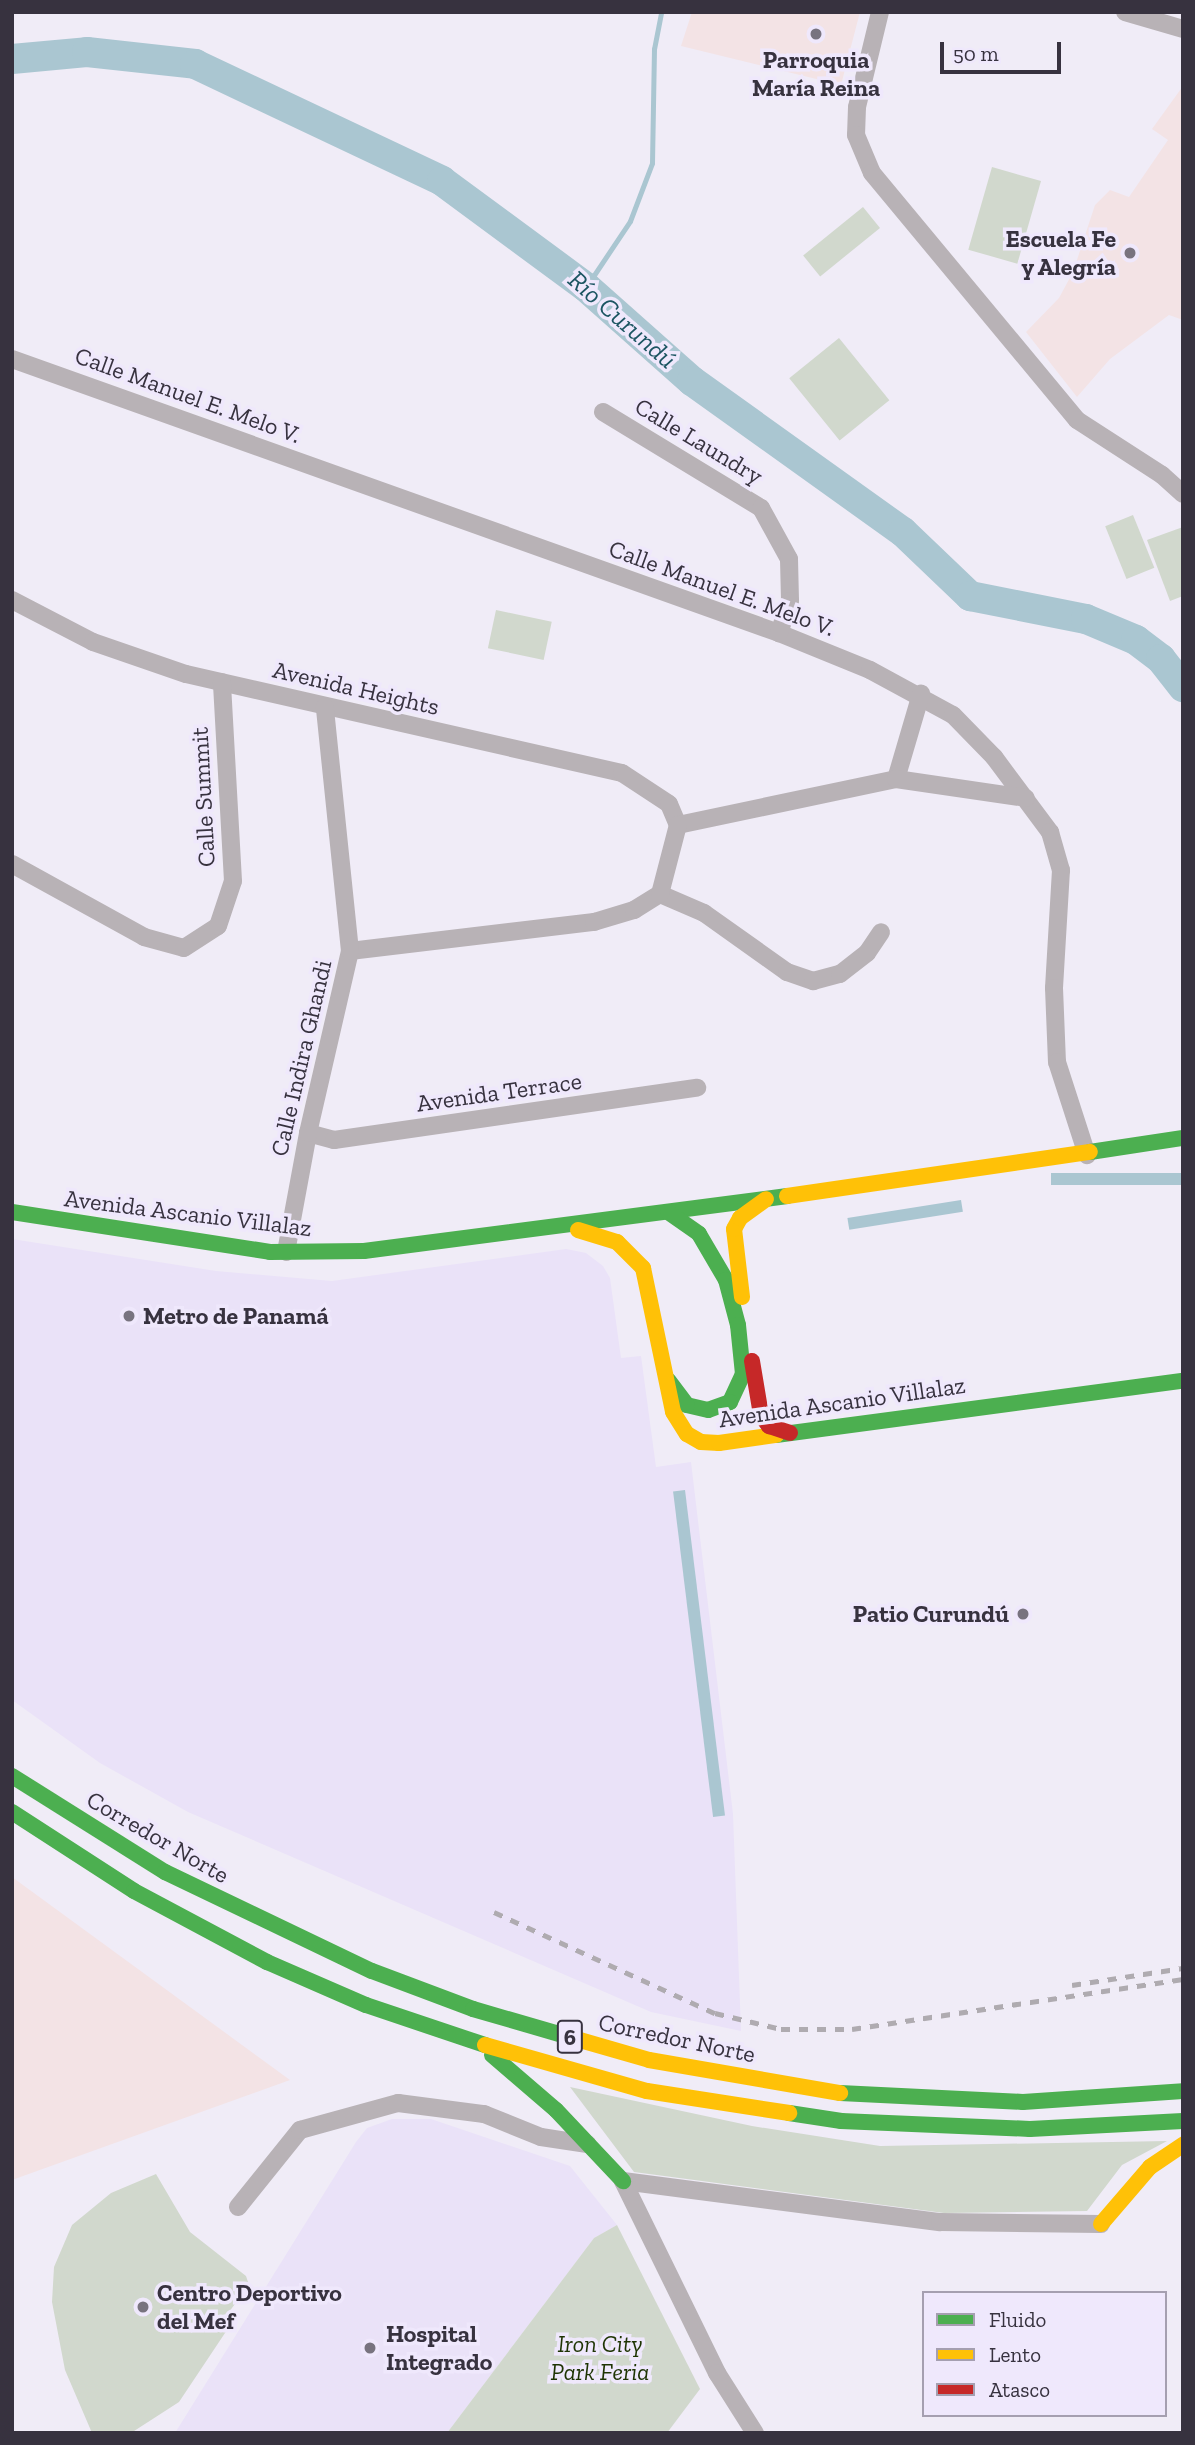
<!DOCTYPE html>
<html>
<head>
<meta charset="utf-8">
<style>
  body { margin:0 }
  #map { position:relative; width:1195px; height:2445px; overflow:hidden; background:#f0ecf7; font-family:"Zilla Slab",serif }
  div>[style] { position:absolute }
  .built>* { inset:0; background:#eae2f8 }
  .education>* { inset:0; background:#f3e3e5 }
  .green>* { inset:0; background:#d1d8cd; transform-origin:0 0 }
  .water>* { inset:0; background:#aac6d1; transform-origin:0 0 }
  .stream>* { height:5px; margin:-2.5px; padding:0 2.5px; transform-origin:2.5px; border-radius:2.5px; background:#aac6d1 }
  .river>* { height:30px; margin:-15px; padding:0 15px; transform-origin:15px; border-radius:15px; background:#aac6d1 }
  .street>* { height:18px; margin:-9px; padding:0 9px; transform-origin:9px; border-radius:9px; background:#b8b2b6 }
  .fast>* { height:16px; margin:-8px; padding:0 8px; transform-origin:8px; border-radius:8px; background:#4caf50 }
  .slow>* { height:16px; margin:-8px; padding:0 8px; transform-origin:8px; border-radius:8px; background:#ffc107 }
  .jam>* { height:16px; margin:-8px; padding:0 8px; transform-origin:8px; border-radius:8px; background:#c62828 }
  .rail>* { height:5px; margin-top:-2.5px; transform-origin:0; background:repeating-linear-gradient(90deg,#afabb0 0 9px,transparent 0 18px) }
  .dots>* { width:19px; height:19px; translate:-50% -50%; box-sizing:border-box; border:4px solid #efe8fc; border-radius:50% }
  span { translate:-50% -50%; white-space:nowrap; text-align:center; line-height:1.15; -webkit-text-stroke:7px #efe8fc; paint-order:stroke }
  .shield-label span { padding:2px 5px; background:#efe8fc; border:2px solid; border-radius:5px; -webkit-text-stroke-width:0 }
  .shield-label { font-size:23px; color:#37323f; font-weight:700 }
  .poi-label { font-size:24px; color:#37323f; font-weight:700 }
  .right { translate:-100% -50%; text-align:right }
  .left { translate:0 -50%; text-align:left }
  .street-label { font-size:24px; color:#37323f }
  .park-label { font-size:24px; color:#1e3403; font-style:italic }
  .water-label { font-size:26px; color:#1c5562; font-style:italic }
  .frame { position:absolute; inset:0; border:14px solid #37323f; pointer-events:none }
  .legend { position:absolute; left:922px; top:2291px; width:245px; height:126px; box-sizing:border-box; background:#efe8fc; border:2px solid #a59fb0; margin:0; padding:9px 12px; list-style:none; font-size:21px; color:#37323f }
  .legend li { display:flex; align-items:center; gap:14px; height:35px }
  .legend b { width:35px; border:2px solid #a59fb0 }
  .scale { position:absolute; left:940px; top:42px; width:121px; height:32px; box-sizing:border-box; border:4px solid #37323f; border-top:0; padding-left:9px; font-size:21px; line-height:24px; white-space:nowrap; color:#37323f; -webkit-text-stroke:5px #efe8fc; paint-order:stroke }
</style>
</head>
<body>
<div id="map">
  <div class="built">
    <div style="clip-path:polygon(12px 1239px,216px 1271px,332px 1281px,566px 1249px,586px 1253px,603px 1266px,610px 1278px,621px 1358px,641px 1356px,656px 1467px,691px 1462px,733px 1814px,741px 2031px,651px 2012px,188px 1812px,100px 1763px,12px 1700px)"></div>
    <div style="clip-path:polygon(392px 2119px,431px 2119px,570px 2166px,617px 2225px,594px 2238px,447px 2433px,175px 2433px,356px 2142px,367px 2128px)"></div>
  </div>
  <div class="education">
    <div style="clip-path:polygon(692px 12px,860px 12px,841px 85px,681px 46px)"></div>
    <div style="clip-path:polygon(1183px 86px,1183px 320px,1169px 315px,1110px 359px,1077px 397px,1026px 332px,1059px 298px,1073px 272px,1095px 205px,1110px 190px,1129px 197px,1168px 140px,1152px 129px)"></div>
    <div style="clip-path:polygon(12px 1877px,290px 2080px,12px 2180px)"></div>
  </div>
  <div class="green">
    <div style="left:992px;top:167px;width:51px;height:86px;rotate:16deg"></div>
    <div style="left:863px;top:207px;width:27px;height:77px;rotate:51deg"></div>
    <div style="left:839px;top:338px;width:80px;height:64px;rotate:51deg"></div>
    <div style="left:1133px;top:515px;width:57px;height:30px;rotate:68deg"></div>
    <div style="clip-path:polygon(1183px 527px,1183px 596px,1170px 601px,1147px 540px)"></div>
    <div style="left:496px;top:610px;width:57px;height:39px;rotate:12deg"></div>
    <div style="clip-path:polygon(570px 2087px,752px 2126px,880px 2146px,1167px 2141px,1122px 2165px,1087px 2211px,944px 2213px,634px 2172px)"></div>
    <div style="clip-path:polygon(156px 2174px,190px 2232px,246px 2276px,249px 2285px,229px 2312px,235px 2318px,179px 2402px,131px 2433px,92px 2433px,65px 2370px,52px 2302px,54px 2267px,72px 2225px,111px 2193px)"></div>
    <div style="clip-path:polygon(617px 2225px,700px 2389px,667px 2433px,447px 2433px,594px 2238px)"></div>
  </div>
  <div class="water">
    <div style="left:1183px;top:1173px;width:12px;height:132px;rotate:90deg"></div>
    <div style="left:961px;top:1200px;width:12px;height:115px;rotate:81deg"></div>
    <div style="left:685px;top:1490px;width:328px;height:12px;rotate:83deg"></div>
  </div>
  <div class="stream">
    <div style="left:586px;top:287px;width:79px;rotate:-56.3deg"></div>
    <div style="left:630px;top:221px;width:62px;rotate:-69.2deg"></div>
    <div style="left:652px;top:163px;width:114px;rotate:-89deg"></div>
    <div style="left:654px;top:49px;width:38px;rotate:-79deg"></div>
  </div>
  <div class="river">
    <div style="left:12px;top:59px;width:75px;rotate:-5.3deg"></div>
    <div style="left:87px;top:52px;width:109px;rotate:6.3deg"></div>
    <div style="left:195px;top:64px;width:273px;rotate:25.3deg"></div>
    <div style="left:442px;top:181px;width:179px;rotate:36.4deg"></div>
    <div style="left:586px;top:287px;width:142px;rotate:41.6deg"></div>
    <div style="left:692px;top:381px;width:259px;rotate:35.6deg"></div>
    <div style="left:903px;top:532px;width:93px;rotate:43.7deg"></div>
    <div style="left:970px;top:596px;width:118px;rotate:11.2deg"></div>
    <div style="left:1086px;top:619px;width:54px;rotate:22.8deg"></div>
    <div style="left:1136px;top:640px;width:31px;rotate:37deg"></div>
    <div style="left:1161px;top:659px;width:36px;rotate:52deg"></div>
  </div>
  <div class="street">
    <div style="left:880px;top:12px;width:98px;rotate:103.6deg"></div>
    <div style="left:857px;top:107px;width:28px;rotate:92deg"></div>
    <div style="left:856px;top:135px;width:41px;rotate:67.2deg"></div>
    <div style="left:872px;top:173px;width:321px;rotate:50.3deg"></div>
    <div style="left:1077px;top:420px;width:101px;rotate:32.9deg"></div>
    <div style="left:1162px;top:475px;width:28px;rotate:42deg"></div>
    <div style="left:1125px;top:12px;width:60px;rotate:16.3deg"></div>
    <div style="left:12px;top:359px;width:814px;rotate:19.66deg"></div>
    <div style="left:779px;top:633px;width:98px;rotate:22.1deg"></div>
    <div style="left:870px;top:670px;width:94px;rotate:28.5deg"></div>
    <div style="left:953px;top:715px;width:59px;rotate:45.7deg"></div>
    <div style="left:994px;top:757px;width:94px;rotate:53.3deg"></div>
    <div style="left:1050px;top:832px;width:40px;rotate:74deg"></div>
    <div style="left:1061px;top:870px;width:118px;rotate:93.4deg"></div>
    <div style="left:1054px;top:988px;width:74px;rotate:87.7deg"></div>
    <div style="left:1057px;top:1062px;width:98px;rotate:72.1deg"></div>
    <div style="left:603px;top:412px;width:185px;rotate:31.3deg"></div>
    <div style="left:761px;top:508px;width:58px;rotate:61.2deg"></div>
    <div style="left:789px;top:559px;width:42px;rotate:88.6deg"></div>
    <div style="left:790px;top:601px;width:34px;rotate:109deg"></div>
    <div style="left:12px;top:600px;width:91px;rotate:27.4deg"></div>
    <div style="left:93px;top:642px;width:98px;rotate:19deg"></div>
    <div style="left:186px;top:674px;width:447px;rotate:12.8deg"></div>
    <div style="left:622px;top:773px;width:56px;rotate:33.4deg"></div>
    <div style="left:669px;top:804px;width:23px;rotate:67deg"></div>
    <div style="left:896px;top:779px;width:89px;rotate:-73.6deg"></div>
    <div style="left:678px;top:825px;width:223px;rotate:-11.9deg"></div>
    <div style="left:896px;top:779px;width:131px;rotate:8.3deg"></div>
    <div style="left:12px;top:864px;width:151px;rotate:28.9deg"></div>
    <div style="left:144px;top:937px;width:41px;rotate:15.4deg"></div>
    <div style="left:184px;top:948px;width:40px;rotate:-32.9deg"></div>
    <div style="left:218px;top:926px;width:47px;rotate:-71.6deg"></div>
    <div style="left:233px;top:881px;width:199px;rotate:-93.2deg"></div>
    <div style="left:660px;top:894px;width:48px;rotate:23.4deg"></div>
    <div style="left:704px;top:913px;width:102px;rotate:35.4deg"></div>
    <div style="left:787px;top:972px;width:28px;rotate:19deg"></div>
    <div style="left:813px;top:981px;width:28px;rotate:-15deg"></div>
    <div style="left:840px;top:974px;width:34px;rotate:-38deg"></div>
    <div style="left:867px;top:953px;width:25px;rotate:-56deg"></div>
    <div style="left:350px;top:951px;width:246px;rotate:-6.8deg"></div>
    <div style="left:594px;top:922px;width:42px;rotate:-16.7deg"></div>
    <div style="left:634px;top:910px;width:31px;rotate:-32deg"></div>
    <div style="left:660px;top:894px;width:71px;rotate:-75.4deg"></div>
    <div style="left:308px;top:1133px;width:27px;rotate:15deg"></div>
    <div style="left:334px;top:1140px;width:367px;rotate:-8.2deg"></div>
    <div style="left:286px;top:1252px;width:121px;rotate:-79.5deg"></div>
    <div style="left:308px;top:1133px;width:187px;rotate:-77deg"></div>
    <div style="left:350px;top:951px;width:245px;rotate:-95.9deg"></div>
    <div style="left:623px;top:2181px;width:320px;rotate:7.4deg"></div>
    <div style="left:940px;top:2222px;width:161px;rotate:0.7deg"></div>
    <div style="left:623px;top:2181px;width:214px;rotate:63.9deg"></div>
    <div style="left:717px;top:2373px;width:71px;rotate:57.7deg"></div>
    <div style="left:238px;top:2207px;width:99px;rotate:-51.2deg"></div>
    <div style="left:300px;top:2130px;width:102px;rotate:-15.4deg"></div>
    <div style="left:398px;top:2103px;width:87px;rotate:7.3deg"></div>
    <div style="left:484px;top:2114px;width:61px;rotate:22deg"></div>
    <div style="left:541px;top:2137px;width:47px;rotate:8.7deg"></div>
  </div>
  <div class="fast">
    <div style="left:1090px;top:1152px;width:94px;rotate:-8.6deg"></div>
    <div style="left:12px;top:1212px;width:261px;rotate:8.8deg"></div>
    <div style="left:270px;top:1252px;width:94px;rotate:-0.6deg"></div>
    <div style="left:364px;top:1251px;width:427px;rotate:-7.4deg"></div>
    <div style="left:668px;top:1212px;width:38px;rotate:35deg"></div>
    <div style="left:699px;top:1234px;width:53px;rotate:59.6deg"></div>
    <div style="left:726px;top:1280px;width:47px;rotate:75.1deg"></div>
    <div style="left:738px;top:1325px;width:49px;rotate:84.2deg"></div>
    <div style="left:743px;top:1374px;width:31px;rotate:115deg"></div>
    <div style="left:730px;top:1402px;width:23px;rotate:160deg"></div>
    <div style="left:708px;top:1410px;width:22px;rotate:-167deg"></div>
    <div style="left:687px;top:1405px;width:31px;rotate:-127deg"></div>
    <div style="left:776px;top:1435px;width:411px;rotate:-7.6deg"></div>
    <div style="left:12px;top:1776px;width:181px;rotate:32.1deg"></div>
    <div style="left:165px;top:1872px;width:229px;rotate:25.6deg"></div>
    <div style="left:372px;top:1971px;width:108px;rotate:20.6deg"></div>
    <div style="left:473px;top:2009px;width:104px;rotate:16.2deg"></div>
    <div style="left:12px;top:1812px;width:145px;rotate:32.9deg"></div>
    <div style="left:134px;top:1891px;width:151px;rotate:28.1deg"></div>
    <div style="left:267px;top:1962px;width:108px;rotate:23.5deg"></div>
    <div style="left:366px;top:2005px;width:126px;rotate:18.6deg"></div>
    <div style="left:492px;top:2055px;width:84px;rotate:40.7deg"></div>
    <div style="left:556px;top:2110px;width:98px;rotate:46.7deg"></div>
    <div style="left:840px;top:2093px;width:183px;rotate:2.8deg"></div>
    <div style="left:1023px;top:2102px;width:160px;rotate:-3.9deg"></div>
    <div style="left:789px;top:2113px;width:53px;rotate:8.7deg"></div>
    <div style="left:841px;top:2121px;width:189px;rotate:2.4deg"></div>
    <div style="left:1030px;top:2129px;width:153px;rotate:-3deg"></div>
  </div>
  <div class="slow">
    <div style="left:787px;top:1196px;width:306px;rotate:-8.3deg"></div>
    <div style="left:578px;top:1230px;width:41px;rotate:17.1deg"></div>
    <div style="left:617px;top:1242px;width:37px;rotate:45deg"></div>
    <div style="left:643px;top:1268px;width:147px;rotate:78.2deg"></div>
    <div style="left:673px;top:1412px;width:26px;rotate:58deg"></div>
    <div style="left:687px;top:1434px;width:16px;rotate:30deg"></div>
    <div style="left:701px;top:1442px;width:18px;rotate:3deg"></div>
    <div style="left:719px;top:1443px;width:58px;rotate:-8deg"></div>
    <div style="left:742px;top:1297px;width:68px;rotate:-96.7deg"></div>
    <div style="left:734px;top:1229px;width:13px;rotate:-61deg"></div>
    <div style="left:740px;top:1218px;width:32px;rotate:-36deg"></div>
    <div style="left:573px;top:2038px;width:79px;rotate:16.1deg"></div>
    <div style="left:649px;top:2060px;width:194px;rotate:9.8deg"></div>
    <div style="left:485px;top:2045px;width:168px;rotate:15.9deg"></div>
    <div style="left:647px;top:2091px;width:144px;rotate:8.8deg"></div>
    <div style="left:1101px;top:2224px;width:75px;rotate:-49.3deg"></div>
    <div style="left:1150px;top:2167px;width:40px;rotate:-34deg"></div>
  </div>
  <div class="jam">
    <div style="left:752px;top:1361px;width:55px;rotate:80.5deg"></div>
    <div style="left:761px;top:1415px;width:14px;rotate:54deg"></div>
    <div style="left:769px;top:1426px;width:22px;rotate:18deg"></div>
  </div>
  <div class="rail">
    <div style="left:494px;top:1912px;width:243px;rotate:24.6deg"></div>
    <div style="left:715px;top:2013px;width:68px;rotate:13.6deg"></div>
    <div style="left:781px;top:2029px;width:71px"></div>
    <div style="left:852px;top:2029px;width:335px;rotate:-8.6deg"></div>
    <div style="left:1072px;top:1985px;width:112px;rotate:-8.7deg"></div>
  </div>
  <div class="dots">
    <div style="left:816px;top:34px;background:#78737f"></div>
    <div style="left:1130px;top:253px;background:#78737f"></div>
    <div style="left:129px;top:1316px;background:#78737f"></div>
    <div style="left:1023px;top:1614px;background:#78737f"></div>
    <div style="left:143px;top:2307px;background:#78737f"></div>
    <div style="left:370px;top:2348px;background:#78737f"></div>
  </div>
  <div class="shield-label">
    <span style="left:570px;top:2037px">6</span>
  </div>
  <div class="poi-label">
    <span style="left:816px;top:74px">Parroquia<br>María Reina</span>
    <span class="right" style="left:1116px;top:253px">Escuela Fe<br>y Alegría</span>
    <span class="left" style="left:143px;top:1316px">Metro de Panamá</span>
    <span class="right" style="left:1009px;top:1614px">Patio Curundú</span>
    <span class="left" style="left:157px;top:2307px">Centro Deportivo<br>del Mef</span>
    <span class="left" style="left:386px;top:2348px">Hospital<br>Integrado</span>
  </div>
  <div class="street-label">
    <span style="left:188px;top:395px;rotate:20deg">Calle Manuel E. Melo V.</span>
    <span style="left:699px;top:441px;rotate:31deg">Calle Laundry</span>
    <span style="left:722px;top:588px;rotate:20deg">Calle Manuel E. Melo V.</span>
    <span style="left:356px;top:688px;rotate:13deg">Avenida Heights</span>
    <span style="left:203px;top:797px;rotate:-93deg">Calle Summit</span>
    <span style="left:301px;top:1058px;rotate:-77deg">Calle Indira Ghandi</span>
    <span style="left:499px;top:1092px;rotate:-8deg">Avenida Terrace</span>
    <span style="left:188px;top:1213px;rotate:7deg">Avenida Ascanio Villalaz</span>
    <span style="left:842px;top:1402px;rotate:-8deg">Avenida Ascanio Villalaz</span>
    <span style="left:158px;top:1837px;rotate:30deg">Corredor Norte</span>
    <span style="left:677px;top:2038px;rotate:12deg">Corredor Norte</span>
  </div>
  <div class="park-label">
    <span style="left:600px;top:2358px">Iron City<br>Park Feria</span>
  </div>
  <div class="water-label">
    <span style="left:622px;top:320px;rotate:41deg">Río Curundú</span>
  </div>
  <div class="frame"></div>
  <ul class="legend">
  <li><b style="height:9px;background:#4caf50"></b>Fluido</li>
  <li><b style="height:9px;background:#ffc107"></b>Lento</li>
  <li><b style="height:9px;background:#c62828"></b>Atasco</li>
  </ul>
  <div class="scale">50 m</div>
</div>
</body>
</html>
